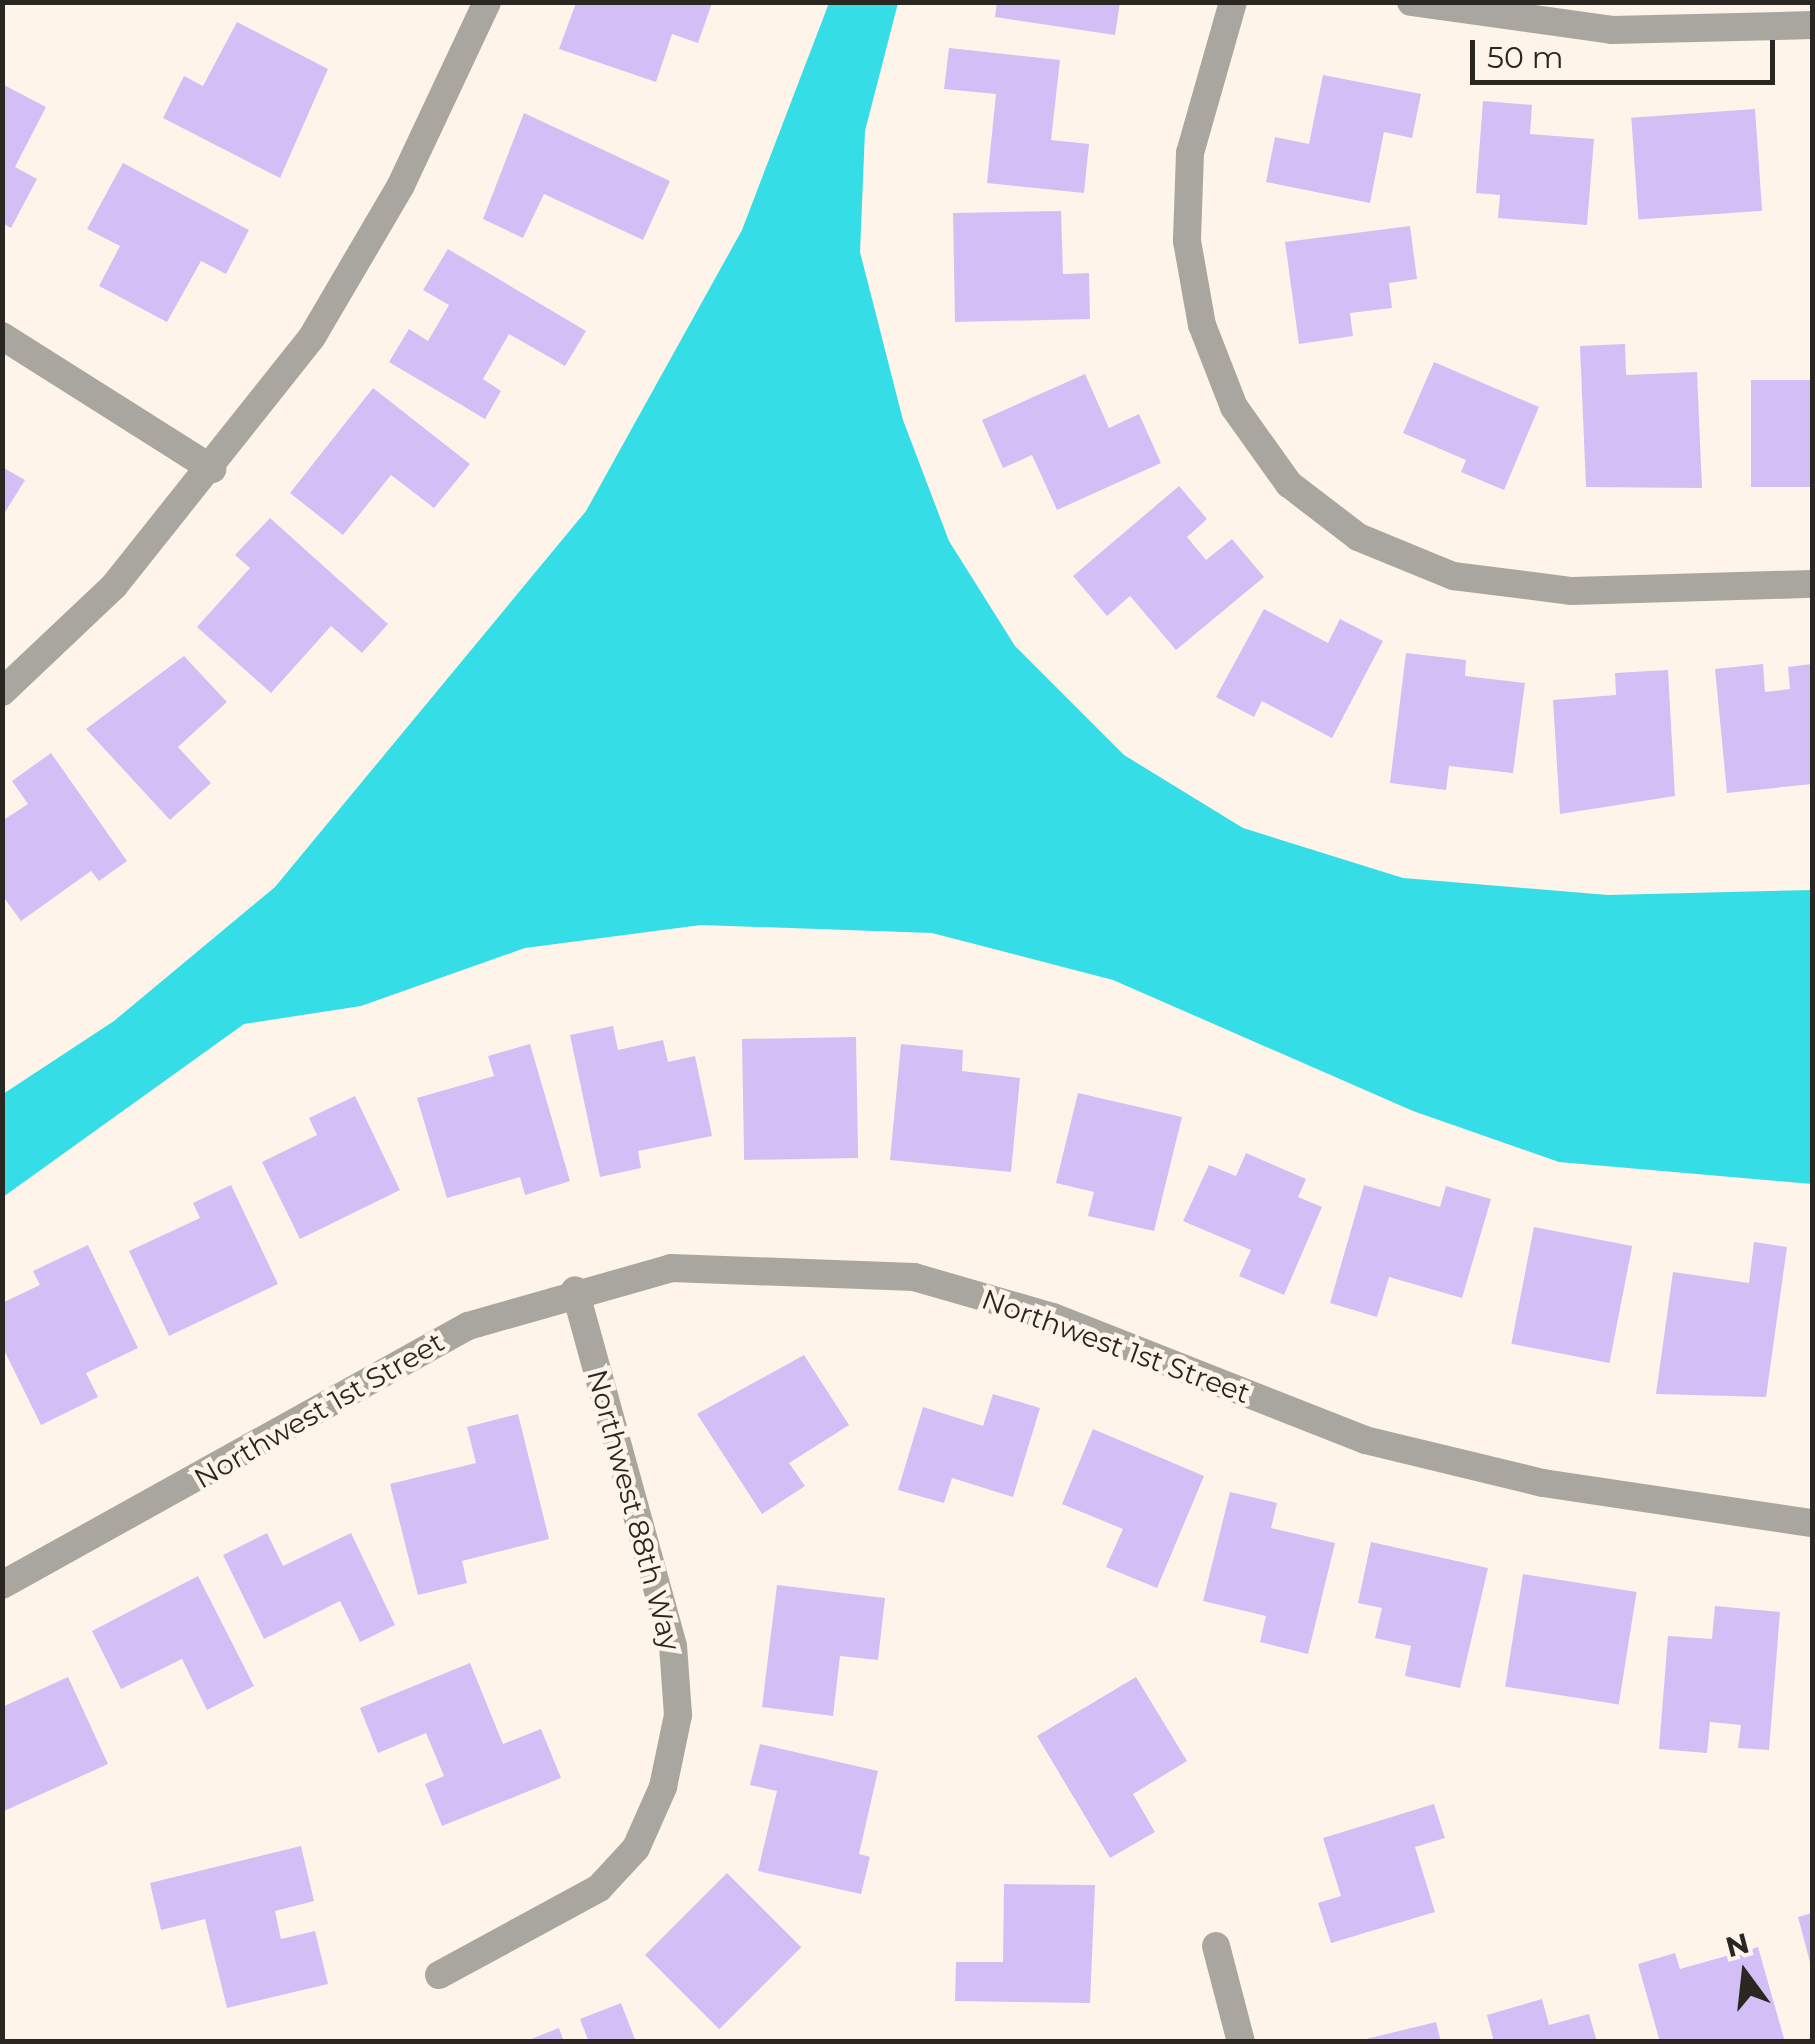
<!DOCTYPE html>
<html>
<head>
<meta charset="utf-8">
<style>
  body { margin:0 }
  #map { position:relative; width:1815px; height:2044px; overflow:hidden; background:#fef4ea; font-family:Montserrat,sans-serif }
  div>[style] { position:absolute }
  .water>* { inset:0; background:#35dde7 }
  .building>* { inset:0; background:#d3bff6; transform-origin:0 0 }
  .minor>* { height:28px; margin:-14px; padding:0 14px; transform-origin:14px; border-radius:14px; background:#a9a6a0 }
  span { translate:-50% -50%; white-space:nowrap; text-align:center; line-height:1.15; -webkit-text-stroke:9px #fef4ea; paint-order:stroke }
  .street-label { font-size:28px; color:#2a2621 }
  .frame { position:absolute; inset:0; border:5px solid #2a2621; pointer-events:none }
  .north { position:absolute; left:1695px; top:1924px; width:100px; height:100px; -webkit-text-stroke:8px #fef4ea; paint-order:stroke; rotate:345deg; font-size:28px; font-weight:700; line-height:40px; text-align:center; color:#2a2621 }
  .north::after { content:''; display:block; margin:auto; width:35px; height:45px; background:#2a2621; clip-path:polygon(50% 0,100% 100%,50% 72%,0 100%) }
  .scale { position:absolute; left:1470px; top:40px; width:305px; height:45px; box-sizing:border-box; border:5px solid #2a2621; border-top:0; padding-left:12px; font-size:30px; line-height:35px; white-space:nowrap; color:#2a2621; -webkit-text-stroke:8px #fef4ea; paint-order:stroke }
</style>
</head>
<body>
<div id="map">
  <div class="water">
    <div style="clip-path:polygon(829px 3px,898px 3px,865px 131px,860px 252px,903px 420px,949px 541px,1015px 646px,1124px 755px,1243px 828px,1403px 878px,1608px 895px,1812px 890px,1812px 1184px,1559px 1162px,1413px 1111px,1113px 980px,932px 933px,701px 925px,525px 948px,361px 1006px,244px 1024px,3px 1197px,3px 1094px,114px 1021px,275px 887px,586px 511px,742px 230px)"></div>
  </div>
  <div class="building">
    <div style="clip-path:polygon(997px 2px,1120px 2px,1115px 35px,995px 17px)"></div>
    <div style="clip-path:polygon(576px 3px,712px 3px,698px 43px,672px 34px,656px 82px,559px 49px)"></div>
    <div style="clip-path:polygon(237px 22px,328px 69px,280px 178px,163px 118px,184px 76px,203px 86px)"></div>
    <div style="clip-path:polygon(949px 48px,1060px 60px,1051px 140px,1089px 144px,1084px 193px,987px 183px,996px 94px,944px 89px)"></div>
    <div style="clip-path:polygon(1323px 75px,1421px 94px,1412px 138px,1384px 132px,1370px 203px,1266px 182px,1275px 137px,1309px 144px)"></div>
    <div style="clip-path:polygon(2px 84px,46px 107px,15px 167px,37px 179px,11px 228px,2px 223px)"></div>
    <div style="clip-path:polygon(1483px 101px,1532px 105px,1530px 134px,1594px 139px,1587px 225px,1498px 218px,1500px 195px,1476px 193px)"></div>
    <div style="left:1755px;top:109px;width:102px;height:124px;rotate:86deg"></div>
    <div style="clip-path:polygon(524px 113px,670px 181px,643px 240px,544px 194px,523px 238px,483px 219px)"></div>
    <div style="clip-path:polygon(123px 163px,249px 230px,226px 274px,201px 261px,167px 322px,99px 286px,120px 246px,87px 229px)"></div>
    <div style="clip-path:polygon(1061px 211px,1063px 274px,1089px 273px,1090px 319px,955px 322px,953px 213px)"></div>
    <div style="clip-path:polygon(1410px 226px,1417px 279px,1389px 283px,1392px 308px,1350px 313px,1353px 336px,1299px 344px,1285px 242px)"></div>
    <div style="clip-path:polygon(448px 249px,586px 331px,565px 366px,509px 334px,483px 379px,501px 391px,485px 419px,389px 362px,409px 329px,428px 341px,449px 305px,423px 290px)"></div>
    <div style="clip-path:polygon(1625px 344px,1626px 375px,1697px 372px,1702px 488px,1586px 487px,1580px 346px)"></div>
    <div style="clip-path:polygon(1434px 362px,1539px 407px,1504px 490px,1461px 472px,1466px 460px,1403px 433px)"></div>
    <div style="clip-path:polygon(1085px 374px,1109px 428px,1139px 414px,1161px 463px,1057px 510px,1032px 455px,1003px 468px,982px 420px)"></div>
    <div style="left:1812px;top:380px;width:107px;height:61px;rotate:90deg"></div>
    <div style="clip-path:polygon(373px 388px,470px 464px,434px 508px,391px 475px,343px 535px,290px 493px)"></div>
    <div style="clip-path:polygon(2px 467px,25px 480px,2px 517px)"></div>
    <div style="clip-path:polygon(1179px 486px,1207px 519px,1187px 537px,1206px 560px,1232px 539px,1264px 577px,1176px 650px,1130px 596px,1107px 616px,1073px 576px)"></div>
    <div style="clip-path:polygon(270px 518px,388px 624px,362px 653px,331px 626px,271px 693px,197px 627px,250px 568px,235px 555px)"></div>
    <div style="clip-path:polygon(1264px 609px,1328px 643px,1340px 619px,1383px 641px,1332px 738px,1262px 701px,1254px 717px,1216px 697px)"></div>
    <div style="clip-path:polygon(1406px 653px,1466px 660px,1465px 676px,1525px 683px,1513px 773px,1449px 766px,1446px 790px,1390px 783px)"></div>
    <div style="clip-path:polygon(184px 656px,227px 702px,178px 747px,211px 783px,170px 820px,86px 729px)"></div>
    <div style="clip-path:polygon(1763px 664px,1765px 692px,1790px 689px,1788px 667px,1812px 664px,1812px 784px,1727px 793px,1715px 669px)"></div>
    <div style="clip-path:polygon(1668px 670px,1675px 796px,1560px 814px,1553px 700px,1616px 695px,1615px 673px)"></div>
    <div style="clip-path:polygon(51px 753px,127px 861px,99px 881px,91px 871px,21px 921px,2px 895px,2px 821px,28px 804px,12px 781px)"></div>
    <div style="clip-path:polygon(613px 1026px,618px 1050px,663px 1040px,668px 1062px,695px 1056px,712px 1136px,638px 1151px,641px 1168px,600px 1177px,570px 1035px)"></div>
    <div style="left:856px;top:1037px;width:121px;height:114px;rotate:89deg"></div>
    <div style="clip-path:polygon(530px 1044px,570px 1181px,525px 1195px,520px 1177px,447px 1198px,417px 1098px,494px 1076px,488px 1056px)"></div>
    <div style="clip-path:polygon(901px 1044px,963px 1050px,962px 1071px,1020px 1078px,1011px 1172px,890px 1160px)"></div>
    <div style="clip-path:polygon(1078px 1093px,1182px 1117px,1154px 1231px,1088px 1216px,1094px 1192px,1056px 1183px)"></div>
    <div style="clip-path:polygon(355px 1096px,400px 1190px,300px 1239px,262px 1162px,317px 1135px,309px 1118px)"></div>
    <div style="clip-path:polygon(1246px 1153px,1306px 1179px,1298px 1197px,1322px 1207px,1284px 1295px,1239px 1276px,1251px 1250px,1183px 1221px,1209px 1165px,1236px 1176px)"></div>
    <div style="clip-path:polygon(231px 1185px,278px 1284px,169px 1336px,129px 1251px,200px 1218px,193px 1203px)"></div>
    <div style="clip-path:polygon(1364px 1185px,1440px 1207px,1446px 1186px,1491px 1199px,1462px 1298px,1389px 1277px,1377px 1317px,1330px 1303px)"></div>
    <div style="left:1534px;top:1227px;width:100px;height:119px;rotate:11deg"></div>
    <div style="clip-path:polygon(1754px 1242px,1787px 1247px,1766px 1397px,1656px 1394px,1673px 1272px,1749px 1283px)"></div>
    <div style="clip-path:polygon(88px 1245px,138px 1348px,86px 1373px,98px 1397px,41px 1425px,2px 1346px,2px 1303px,40px 1285px,33px 1271px)"></div>
    <div style="clip-path:polygon(804px 1355px,849px 1425px,789px 1463px,805px 1486px,762px 1514px,697px 1414px)"></div>
    <div style="clip-path:polygon(993px 1394px,1040px 1408px,1013px 1497px,952px 1478px,944px 1503px,898px 1490px,923px 1407px,983px 1426px)"></div>
    <div style="clip-path:polygon(518px 1414px,549px 1539px,462px 1561px,467px 1583px,418px 1595px,390px 1484px,476px 1463px,467px 1427px)"></div>
    <div style="clip-path:polygon(1093px 1429px,1204px 1476px,1157px 1588px,1106px 1567px,1123px 1529px,1062px 1504px)"></div>
    <div style="clip-path:polygon(1230px 1492px,1277px 1503px,1271px 1528px,1335px 1543px,1308px 1654px,1260px 1642px,1266px 1616px,1203px 1601px)"></div>
    <div style="clip-path:polygon(267px 1533px,283px 1566px,351px 1533px,395px 1625px,360px 1642px,340px 1601px,264px 1639px,223px 1555px)"></div>
    <div style="clip-path:polygon(1371px 1542px,1488px 1568px,1460px 1688px,1405px 1676px,1411px 1646px,1375px 1638px,1382px 1608px,1358px 1603px)"></div>
    <div style="left:1523px;top:1574px;width:115px;height:114px;rotate:9deg"></div>
    <div style="clip-path:polygon(198px 1576px,254px 1686px,207px 1710px,182px 1659px,121px 1689px,92px 1631px)"></div>
    <div style="clip-path:polygon(777px 1585px,885px 1598px,878px 1660px,840px 1656px,833px 1716px,762px 1707px)"></div>
    <div style="clip-path:polygon(1715px 1606px,1780px 1612px,1769px 1750px,1738px 1748px,1741px 1725px,1710px 1722px,1707px 1753px,1659px 1749px,1668px 1636px,1712px 1639px)"></div>
    <div style="clip-path:polygon(470px 1663px,503px 1744px,541px 1729px,561px 1778px,442px 1826px,425px 1784px,444px 1776px,426px 1733px,378px 1753px,360px 1708px)"></div>
    <div style="clip-path:polygon(68px 1677px,108px 1764px,2px 1812px,2px 1707px)"></div>
    <div style="clip-path:polygon(1136px 1677px,1187px 1761px,1133px 1794px,1155px 1832px,1110px 1858px,1037px 1736px)"></div>
    <div style="clip-path:polygon(760px 1744px,878px 1771px,859px 1854px,870px 1857px,861px 1894px,758px 1871px,777px 1791px,750px 1785px)"></div>
    <div style="clip-path:polygon(1434px 1804px,1445px 1838px,1415px 1847px,1435px 1912px,1331px 1943px,1318px 1903px,1341px 1896px,1323px 1838px)"></div>
    <div style="clip-path:polygon(301px 1846px,314px 1901px,275px 1911px,281px 1939px,315px 1931px,328px 1984px,227px 2008px,205px 1919px,161px 1930px,150px 1883px)"></div>
    <div style="left:727px;top:1873px;width:105px;height:116px;rotate:45deg"></div>
    <div style="clip-path:polygon(1004px 1884px,1095px 1885px,1090px 2003px,955px 2001px,956px 1962px,1003px 1962px)"></div>
    <div style="clip-path:polygon(1812px 1913px,1812px 1966px,1811px 1966px,1798px 1917px)"></div>
    <div style="clip-path:polygon(1758px 1947px,1785px 2042px,1660px 2042px,1638px 1964px,1675px 1953px,1680px 1969px)"></div>
    <div style="clip-path:polygon(1542px 1999px,1549px 2025px,1589px 2014px,1597px 2042px,1494px 2042px,1487px 2015px)"></div>
    <div style="clip-path:polygon(621px 2003px,636px 2042px,589px 2042px,580px 2019px)"></div>
    <div style="clip-path:polygon(1436px 2022px,1441px 2042px,1362px 2042px,1362px 2040px)"></div>
    <div style="clip-path:polygon(559px 2028px,564px 2042px,526px 2042px,526px 2041px)"></div>
  </div>
  <div class="minor">
    <div style="left:1233px;top:2px;width:157px;rotate:105.9deg"></div>
    <div style="left:1190px;top:153px;width:88px;rotate:92deg"></div>
    <div style="left:1187px;top:241px;width:85px;rotate:79.9deg"></div>
    <div style="left:1202px;top:325px;width:88px;rotate:68.7deg"></div>
    <div style="left:1234px;top:407px;width:95px;rotate:54.5deg"></div>
    <div style="left:1289px;top:484px;width:87px;rotate:37.5deg"></div>
    <div style="left:1358px;top:537px;width:103px;rotate:22.3deg"></div>
    <div style="left:1453px;top:576px;width:120px;rotate:7.2deg"></div>
    <div style="left:1572px;top:591px;width:240px;rotate:-1.7deg"></div>
    <div style="left:1411px;top:2px;width:203px;rotate:7.9deg"></div>
    <div style="left:1612px;top:30px;width:200px;rotate:-1.4deg"></div>
    <div style="left:2px;top:336px;width:249px;rotate:32.3deg"></div>
    <div style="left:2px;top:692px;width:154px;rotate:-43.4deg"></div>
    <div style="left:114px;top:586px;width:318px;rotate:-51.5deg"></div>
    <div style="left:312px;top:337px;width:176px;rotate:-59.6deg"></div>
    <div style="left:401px;top:185px;width:202px;rotate:-64.8deg"></div>
    <div style="left:2px;top:1585px;width:533px;rotate:-29.07deg"></div>
    <div style="left:468px;top:1326px;width:211px;rotate:-15.9deg"></div>
    <div style="left:671px;top:1268px;width:243px;rotate:2.1deg"></div>
    <div style="left:914px;top:1277px;width:145px;rotate:16.1deg"></div>
    <div style="left:1053px;top:1317px;width:335px;rotate:21.5deg"></div>
    <div style="left:1365px;top:1440px;width:183px;rotate:13.6deg"></div>
    <div style="left:1543px;top:1483px;width:272px;rotate:8.5deg"></div>
    <div style="left:1216px;top:1946px;width:99px;rotate:75.4deg"></div>
    <div style="left:439px;top:1975px;width:182px;rotate:-28.5deg"></div>
    <div style="left:599px;top:1888px;width:54px;rotate:-47.2deg"></div>
    <div style="left:636px;top:1848px;width:67px;rotate:-66.1deg"></div>
    <div style="left:663px;top:1787px;width:74px;rotate:-78.2deg"></div>
    <div style="left:678px;top:1715px;width:69px;rotate:-94.1deg"></div>
    <div style="left:673px;top:1646px;width:369px;rotate:-105.4deg"></div>
  </div>
  <div class="street-label">
    <span style="left:1116px;top:1346px;rotate:20deg">Northwest 1st Street</span>
    <span style="left:319px;top:1410px;rotate:-30deg">Northwest 1st Street</span>
    <span style="left:634px;top:1510px;rotate:75deg">Northwest 88th Way</span>
  </div>
  <div class="frame"></div>
  <div class="north">N</div>
  <div class="scale">50 m</div>
</div>
</body>
</html>
